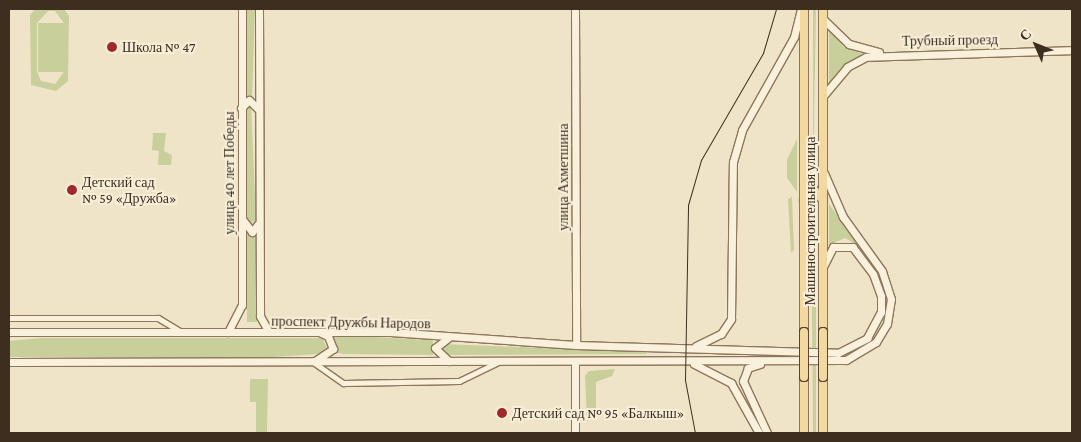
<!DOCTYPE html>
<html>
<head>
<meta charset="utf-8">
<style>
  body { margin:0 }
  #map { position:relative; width:1081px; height:442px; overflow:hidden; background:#f0e4c8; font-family:"Crimson Pro",serif }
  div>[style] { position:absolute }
  .green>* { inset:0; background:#c9cf9b; transform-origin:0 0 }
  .roads { filter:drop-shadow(1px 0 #8d765c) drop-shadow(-1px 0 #8d765c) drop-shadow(0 1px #8d765c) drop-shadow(0 -1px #8d765c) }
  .street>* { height:5px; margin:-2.5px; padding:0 2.5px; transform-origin:2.5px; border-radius:2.5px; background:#faf1dc }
  .secondary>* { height:7px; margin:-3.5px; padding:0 3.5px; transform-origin:3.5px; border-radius:3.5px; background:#faf1dc }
  .primary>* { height:8px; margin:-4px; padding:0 4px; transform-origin:4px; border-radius:4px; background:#f3d9a0 }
  .tram>* { height:1px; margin:-0.5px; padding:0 0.5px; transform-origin:0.5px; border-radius:0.5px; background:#3d2e20 }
  .bridges { filter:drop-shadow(1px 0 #5b4430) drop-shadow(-1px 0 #5b4430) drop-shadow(0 1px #5b4430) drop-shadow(0 -1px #5b4430) }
  .primary-bridge>* { height:8px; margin:-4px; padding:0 4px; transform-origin:4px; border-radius:4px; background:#f3d9a0 }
  .dots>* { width:14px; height:14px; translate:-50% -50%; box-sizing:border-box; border:2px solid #f7eed8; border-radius:50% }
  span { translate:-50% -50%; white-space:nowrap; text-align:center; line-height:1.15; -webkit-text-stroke:4px #f7eed8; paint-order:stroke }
  .street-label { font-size:14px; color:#3d2e20 }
  .poi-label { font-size:14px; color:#3d2e20 }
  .left { translate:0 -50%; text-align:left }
  .frame { position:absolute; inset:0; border:10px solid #3d2e20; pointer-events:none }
  .north { position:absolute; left:1011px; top:20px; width:50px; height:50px; -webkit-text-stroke:4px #f7eed8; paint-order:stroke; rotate:314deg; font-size:14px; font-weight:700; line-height:20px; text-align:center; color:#3d2e20 }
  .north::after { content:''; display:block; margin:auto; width:18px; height:22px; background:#3d2e20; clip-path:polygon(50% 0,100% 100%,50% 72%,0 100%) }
</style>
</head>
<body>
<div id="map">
  <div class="green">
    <div style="clip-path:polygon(evenodd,35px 9px,64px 9px,69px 16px,68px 81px,56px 91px,31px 85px,30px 15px,35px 9px,48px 11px,55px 11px,64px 23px,38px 23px,38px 72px,64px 72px,55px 84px,41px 81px,37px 71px,37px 23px,48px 11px)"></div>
    <div style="clip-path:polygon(244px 9px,255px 9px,252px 98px,244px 98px)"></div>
    <div style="clip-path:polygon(813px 9px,816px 9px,813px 188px)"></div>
    <div style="clip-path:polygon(829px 28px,844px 47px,868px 56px,843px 67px,829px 83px)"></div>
    <div style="clip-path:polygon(251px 105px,256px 220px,251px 224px,247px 220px,244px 162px,245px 108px)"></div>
    <div style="clip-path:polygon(153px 133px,166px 133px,164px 151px,172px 155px,171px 165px,158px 165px,159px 151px,152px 150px)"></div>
    <div style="clip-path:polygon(797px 139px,797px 192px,787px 178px,787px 160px)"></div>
    <div style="clip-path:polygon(792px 197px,794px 250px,791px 253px,788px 199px)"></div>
    <div style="clip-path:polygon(811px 203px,816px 256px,816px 433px,813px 433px)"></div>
    <div style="clip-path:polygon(829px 204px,858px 244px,857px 245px,845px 238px,829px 245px)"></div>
    <div style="left:247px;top:233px;width:10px;height:89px"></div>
    <div style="clip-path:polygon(333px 335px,433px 340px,433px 355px,344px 354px,333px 352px)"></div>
    <div style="clip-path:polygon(42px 338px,322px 338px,327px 348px,319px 354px,274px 357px,9px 357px,9px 341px)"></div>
    <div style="clip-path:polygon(442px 344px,646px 352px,647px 354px,449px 355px,440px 351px)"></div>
    <div style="clip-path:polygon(615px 369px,612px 376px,596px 382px,596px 417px,587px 421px,585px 376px,589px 371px)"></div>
    <div style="clip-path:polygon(250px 379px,268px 379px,267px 433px,256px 433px,256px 402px,250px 402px)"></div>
  </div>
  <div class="roads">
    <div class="street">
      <div style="left:9px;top:318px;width:149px"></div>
      <div style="left:158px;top:318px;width:26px;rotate:31deg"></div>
      <div style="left:313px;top:362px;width:37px;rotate:35deg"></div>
      <div style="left:343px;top:383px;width:116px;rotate:-1deg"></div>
      <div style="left:459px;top:381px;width:43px;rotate:-26deg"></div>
    </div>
    <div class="secondary">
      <div style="left:259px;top:9px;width:307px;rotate:89.8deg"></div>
      <div style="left:260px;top:316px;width:18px;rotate:61deg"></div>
      <div style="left:575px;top:9px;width:336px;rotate:89.8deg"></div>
      <div style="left:823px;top:19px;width:36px;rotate:44deg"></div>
      <div style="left:849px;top:44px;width:31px;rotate:15deg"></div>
      <div style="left:823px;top:96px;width:38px;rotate:-50deg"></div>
      <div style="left:847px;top:67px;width:21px;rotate:-28deg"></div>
      <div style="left:866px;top:57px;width:206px;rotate:-1.9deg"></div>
      <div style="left:241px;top:108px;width:11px;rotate:-45deg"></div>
      <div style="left:249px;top:100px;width:14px;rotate:45deg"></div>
      <div style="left:243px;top:220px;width:15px;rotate:53deg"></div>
      <div style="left:252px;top:232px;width:10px;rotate:-53deg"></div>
      <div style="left:9px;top:332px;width:381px"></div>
      <div style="left:390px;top:332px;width:186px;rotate:4deg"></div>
      <div style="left:576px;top:345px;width:262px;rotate:1.7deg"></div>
      <div style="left:838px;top:353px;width:33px;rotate:-27deg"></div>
      <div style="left:867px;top:338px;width:30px;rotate:-62deg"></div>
      <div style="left:881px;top:312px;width:16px;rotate:-90deg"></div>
      <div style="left:881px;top:296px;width:23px;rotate:-110deg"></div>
      <div style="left:873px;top:274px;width:34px;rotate:-127deg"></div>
      <div style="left:853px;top:247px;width:20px;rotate:180deg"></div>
      <div style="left:833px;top:247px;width:20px;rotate:117deg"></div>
      <div style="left:228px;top:332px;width:30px;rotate:-63deg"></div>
      <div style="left:242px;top:305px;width:296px;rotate:-90deg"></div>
      <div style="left:448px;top:338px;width:16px;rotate:142deg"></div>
      <div style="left:435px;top:348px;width:19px;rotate:43deg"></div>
      <div style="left:696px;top:346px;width:28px;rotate:-26deg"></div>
      <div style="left:721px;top:334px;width:18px;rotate:-56deg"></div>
      <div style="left:731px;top:319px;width:157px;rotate:-89.3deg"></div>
      <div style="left:733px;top:162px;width:33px;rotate:-74deg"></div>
      <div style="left:742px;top:130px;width:107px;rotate:-60.8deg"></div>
      <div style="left:794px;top:37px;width:29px;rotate:-76deg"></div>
      <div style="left:315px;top:361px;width:22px;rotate:-34deg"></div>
      <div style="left:333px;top:349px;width:14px;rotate:-111deg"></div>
      <div style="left:328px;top:336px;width:8px;rotate:-157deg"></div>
      <div style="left:9px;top:362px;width:837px;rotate:-0.14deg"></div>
      <div style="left:846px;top:360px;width:35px;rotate:-31deg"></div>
      <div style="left:876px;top:342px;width:21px;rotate:-59deg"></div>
      <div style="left:887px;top:324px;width:25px;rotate:-81deg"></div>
      <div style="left:891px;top:299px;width:29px;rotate:-108deg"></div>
      <div style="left:882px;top:271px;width:67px;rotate:-125.8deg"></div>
      <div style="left:843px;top:217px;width:48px;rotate:-113.4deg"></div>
      <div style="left:575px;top:362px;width:71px;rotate:90deg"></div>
      <div style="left:694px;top:364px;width:42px;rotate:27.2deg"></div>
      <div style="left:731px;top:383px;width:57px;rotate:60.8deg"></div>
      <div style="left:760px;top:364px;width:13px;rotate:162deg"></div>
      <div style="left:748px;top:368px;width:14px;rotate:111deg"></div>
      <div style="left:743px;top:381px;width:57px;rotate:65.2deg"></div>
    </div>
    <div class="primary">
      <div style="left:804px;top:200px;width:14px;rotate:-45deg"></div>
      <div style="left:814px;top:190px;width:12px;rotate:48deg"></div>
      <div style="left:804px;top:332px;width:323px;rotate:-90deg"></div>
      <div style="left:823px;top:332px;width:323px;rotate:-90deg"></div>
      <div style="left:804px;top:433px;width:56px;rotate:-90deg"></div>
      <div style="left:823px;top:433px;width:56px;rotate:-90deg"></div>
    </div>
  </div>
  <div class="tram">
    <div style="left:695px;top:433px;width:54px;rotate:-100.7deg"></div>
    <div style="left:685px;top:380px;width:175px;rotate:-89deg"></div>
    <div style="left:688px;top:205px;width:47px;rotate:-73.9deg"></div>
    <div style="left:701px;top:160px;width:124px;rotate:-59.9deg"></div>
    <div style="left:763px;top:53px;width:46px;rotate:-73.5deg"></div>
  </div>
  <div class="bridges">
    <div class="primary-bridge">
      <div style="left:804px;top:377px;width:45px;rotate:-90deg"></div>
      <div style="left:823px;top:377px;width:45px;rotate:-90deg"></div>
    </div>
  </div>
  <div class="dots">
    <div style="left:112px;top:47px;background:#9e2a2b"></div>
    <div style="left:72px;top:190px;background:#9e2a2b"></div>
    <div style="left:502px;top:413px;background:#9e2a2b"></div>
  </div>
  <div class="street-label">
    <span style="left:950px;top:40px;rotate:-1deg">Трубный проезд</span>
    <span style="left:229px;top:173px;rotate:-90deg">улица 40 лет Победы</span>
    <span style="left:563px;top:177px;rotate:-90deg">улица Ахметшина</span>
    <span style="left:810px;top:221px;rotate:-90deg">Машиностроительная улица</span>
    <span style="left:351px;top:322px;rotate:1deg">проспект Дружбы Народов</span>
  </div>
  <div class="poi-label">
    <span class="left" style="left:122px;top:47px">Школа № 47</span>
    <span class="left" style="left:82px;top:190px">Детский сад<br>№ 59 «Дружба»</span>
    <span class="left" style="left:512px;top:413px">Детский сад № 95 «Балкыш»</span>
  </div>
  <div class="frame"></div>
  <div class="north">С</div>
</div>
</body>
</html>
